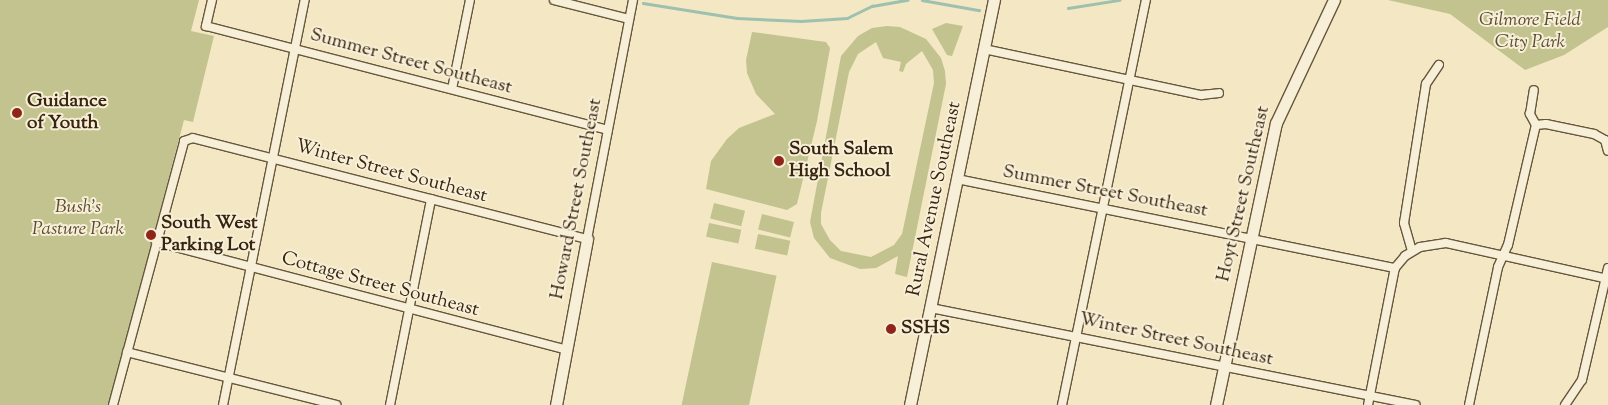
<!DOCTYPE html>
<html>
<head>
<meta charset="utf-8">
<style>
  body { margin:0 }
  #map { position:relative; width:1608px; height:405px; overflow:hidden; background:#f4e7c3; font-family:"Sorts Mill Goudy",serif }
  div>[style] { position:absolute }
  .green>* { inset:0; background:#c2c38f; transform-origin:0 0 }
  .stream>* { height:2.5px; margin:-1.25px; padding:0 1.25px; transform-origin:1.25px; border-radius:1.25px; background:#9dc1ae }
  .roads { filter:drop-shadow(1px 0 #66563c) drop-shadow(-1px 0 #66563c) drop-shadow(0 1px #66563c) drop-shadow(0 -1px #66563c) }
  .street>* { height:8px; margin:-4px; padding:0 4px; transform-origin:4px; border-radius:4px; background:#f8efd8 }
  .secondary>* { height:11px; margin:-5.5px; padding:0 5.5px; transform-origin:5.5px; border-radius:5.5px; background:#f8efd8 }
  .dots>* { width:14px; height:14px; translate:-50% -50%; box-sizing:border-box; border:2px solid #f8efd8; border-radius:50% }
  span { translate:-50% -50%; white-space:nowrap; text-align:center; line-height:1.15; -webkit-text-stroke:4px #f8efd8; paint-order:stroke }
  .park-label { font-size:19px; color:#5a4c2f; font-style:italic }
  .street-label { font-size:19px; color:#37250f }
  .poi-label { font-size:19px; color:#37250f; font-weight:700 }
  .left { translate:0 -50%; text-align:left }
</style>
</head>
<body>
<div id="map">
  <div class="green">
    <div style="clip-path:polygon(0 0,199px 0,191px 31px,214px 36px,193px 122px,184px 120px,109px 405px,0 405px)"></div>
    <div style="clip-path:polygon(1388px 0,1608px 0,1608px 27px,1564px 55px,1525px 70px,1450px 14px)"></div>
    <div style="clip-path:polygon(946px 23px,963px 26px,952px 56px,947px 55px,932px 29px)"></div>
    <div style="clip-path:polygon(evenodd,887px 26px,900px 27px,926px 39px,941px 58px,945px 71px,946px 84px,907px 277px,895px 274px,898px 256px,876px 268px,860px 269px,830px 258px,814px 238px,810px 222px,841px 56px,858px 36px,872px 28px,887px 26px,876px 42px,883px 58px,901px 62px,899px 71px,903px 72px,906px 64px,922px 51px,933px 70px,934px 83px,902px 234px,894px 245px,871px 257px,841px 251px,830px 240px,821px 224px,821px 213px,849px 72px,858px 54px,876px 42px)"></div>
    <div style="clip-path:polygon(752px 32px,826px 42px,830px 48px,817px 121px,797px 204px,787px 210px,706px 189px,711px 161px,727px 139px,739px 128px,775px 114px,756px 94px,747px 73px,746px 60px)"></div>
    <div style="left:714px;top:203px;width:32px;height:16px;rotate:14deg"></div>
    <div style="left:762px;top:214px;width:33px;height:16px;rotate:14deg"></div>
    <div style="left:709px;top:223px;width:33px;height:14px;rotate:12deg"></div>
    <div style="left:758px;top:234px;width:33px;height:15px;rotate:12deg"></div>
    <div style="left:712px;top:262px;width:66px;height:146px;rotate:12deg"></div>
  </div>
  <div class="stream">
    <div style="left:922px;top:0;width:58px;rotate:10deg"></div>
    <div style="left:643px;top:3px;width:95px;rotate:9.1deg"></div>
    <div style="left:737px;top:18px;width:64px;rotate:2.7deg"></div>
    <div style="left:801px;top:21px;width:46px;rotate:-3.7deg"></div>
    <div style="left:847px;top:18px;width:28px;rotate:-26deg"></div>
    <div style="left:872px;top:6px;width:36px;rotate:-10deg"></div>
    <div style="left:1068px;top:8px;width:52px;rotate:-8.9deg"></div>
  </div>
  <div class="roads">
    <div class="street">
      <div style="left:212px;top:0;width:27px;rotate:103deg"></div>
      <div style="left:206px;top:26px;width:415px;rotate:14.5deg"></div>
      <div style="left:554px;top:0;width:77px;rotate:14.2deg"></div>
      <div style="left:984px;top:49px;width:222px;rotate:12deg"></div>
      <div style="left:1201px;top:95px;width:18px;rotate:-6deg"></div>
      <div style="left:452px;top:89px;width:91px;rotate:-78.6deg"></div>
      <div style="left:1536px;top:125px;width:10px;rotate:-6deg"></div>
      <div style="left:1546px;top:124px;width:49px;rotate:11.8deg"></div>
      <div style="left:1594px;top:134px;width:13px;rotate:29deg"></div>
      <div style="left:1605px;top:140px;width:11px;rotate:75deg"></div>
      <div style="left:957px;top:179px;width:447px;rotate:11.5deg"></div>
      <div style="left:156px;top:242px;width:425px;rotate:14.7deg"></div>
      <div style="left:1412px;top:251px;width:29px;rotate:-106deg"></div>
      <div style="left:1404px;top:223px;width:141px;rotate:-81deg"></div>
      <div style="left:1426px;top:84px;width:23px;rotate:-56deg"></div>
      <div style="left:931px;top:308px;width:494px;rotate:11.3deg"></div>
      <div style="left:127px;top:352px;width:216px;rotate:14.2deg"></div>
      <div style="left:113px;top:405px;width:273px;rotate:-74.9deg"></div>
      <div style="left:184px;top:141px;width:9px;rotate:-18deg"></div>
      <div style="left:193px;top:138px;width:407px;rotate:14.4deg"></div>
      <div style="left:587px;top:239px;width:243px;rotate:-79.1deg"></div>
      <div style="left:223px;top:405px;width:413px;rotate:-78.6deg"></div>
      <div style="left:390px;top:405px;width:210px;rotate:-78.7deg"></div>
      <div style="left:1062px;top:405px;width:414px;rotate:-78.3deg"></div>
      <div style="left:1368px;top:405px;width:140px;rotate:-78.9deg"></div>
      <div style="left:1395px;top:268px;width:16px;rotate:-50deg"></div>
      <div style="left:1405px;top:256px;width:17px;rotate:-31deg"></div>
      <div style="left:1420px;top:247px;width:26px;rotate:-9deg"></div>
      <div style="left:1446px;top:243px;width:166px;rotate:12.5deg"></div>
      <div style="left:1469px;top:405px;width:141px;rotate:-78.1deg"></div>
      <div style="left:1498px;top:267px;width:24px;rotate:-66deg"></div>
      <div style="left:1508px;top:245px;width:123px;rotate:-76.9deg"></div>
      <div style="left:1536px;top:125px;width:13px;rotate:-119deg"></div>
      <div style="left:1530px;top:114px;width:24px;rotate:-81deg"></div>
      <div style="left:1565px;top:405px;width:30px;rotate:-56deg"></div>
      <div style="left:1582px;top:380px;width:115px;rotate:-76.9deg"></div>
    </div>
    <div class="secondary">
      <div style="left:556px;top:405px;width:169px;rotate:-79.4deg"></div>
      <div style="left:910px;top:405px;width:414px;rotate:-78.3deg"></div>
      <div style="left:1216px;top:405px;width:288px;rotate:-78deg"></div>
      <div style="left:1276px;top:123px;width:136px;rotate:-64.8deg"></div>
    </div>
  </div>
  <div class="dots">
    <div style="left:17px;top:113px;background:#8f2418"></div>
    <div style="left:779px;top:161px;background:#8f2418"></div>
    <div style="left:151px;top:235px;background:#8f2418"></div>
    <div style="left:891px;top:329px;background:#8f2418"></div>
  </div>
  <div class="park-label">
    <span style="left:1530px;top:32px">Gilmore Field<br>City Park</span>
    <span style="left:78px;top:219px">Bush's<br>Pasture Park</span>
  </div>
  <div class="street-label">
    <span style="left:411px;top:62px;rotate:15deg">Summer Street Southeast</span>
    <span style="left:391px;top:172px;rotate:15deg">Winter Street Southeast</span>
    <span style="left:1105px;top:192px;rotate:11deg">Summer Street Southeast</span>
    <span style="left:1244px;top:194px;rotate:-77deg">Hoyt Street Southeast</span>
    <span style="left:577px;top:199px;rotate:-79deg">Howard Street Southeast</span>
    <span style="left:935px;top:199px;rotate:-78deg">Rural Avenue Southeast</span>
    <span style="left:380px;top:285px;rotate:15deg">Cottage Street Southeast</span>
    <span style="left:1176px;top:340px;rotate:12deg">Winter Street Southeast</span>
  </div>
  <div class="poi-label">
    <span class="left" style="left:27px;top:113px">Guidance<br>of Youth</span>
    <span class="left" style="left:789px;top:161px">South Salem<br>High School</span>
    <span class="left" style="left:161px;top:235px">South West<br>Parking Lot</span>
    <span class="left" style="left:901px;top:329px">SSHS</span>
  </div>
</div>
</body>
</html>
